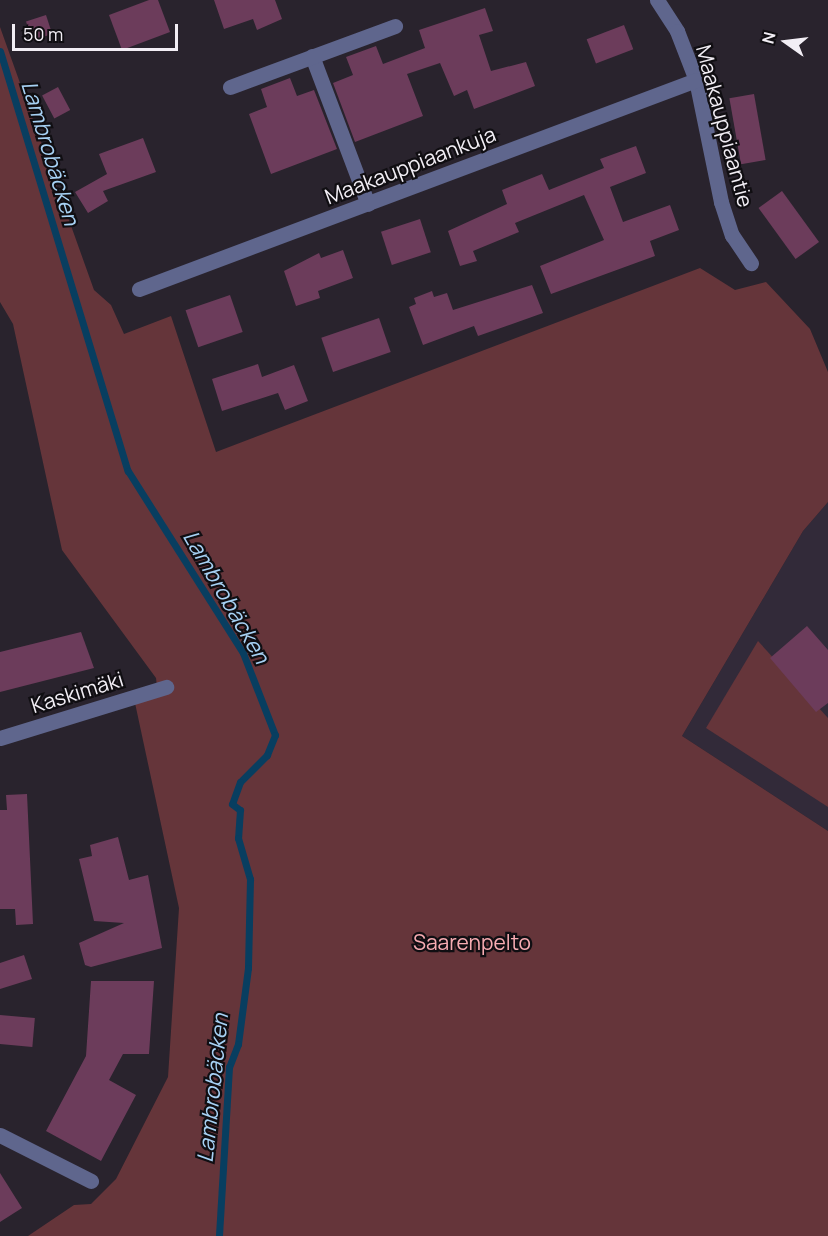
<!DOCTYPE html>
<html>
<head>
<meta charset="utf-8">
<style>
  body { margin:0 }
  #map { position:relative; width:828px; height:1236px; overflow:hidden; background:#29232d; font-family:Manrope,sans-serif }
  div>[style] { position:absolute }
  .built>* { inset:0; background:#322a39 }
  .green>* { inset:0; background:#65353a }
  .stream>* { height:7px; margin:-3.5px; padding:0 3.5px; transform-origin:3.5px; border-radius:3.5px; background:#083e60 }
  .building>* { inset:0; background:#6c3c5b; transform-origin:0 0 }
  .minor>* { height:15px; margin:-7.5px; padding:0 7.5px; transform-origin:7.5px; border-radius:7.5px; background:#5f668d }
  span { translate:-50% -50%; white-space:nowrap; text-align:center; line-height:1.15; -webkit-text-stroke:4.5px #100e12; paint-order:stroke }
  .street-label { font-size:21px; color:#f2eef5 }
  .park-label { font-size:21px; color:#f7acb2 }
  .water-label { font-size:22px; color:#a7d1f4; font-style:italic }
  .north { position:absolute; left:756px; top:12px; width:60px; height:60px; -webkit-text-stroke:4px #100e12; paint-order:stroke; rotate:284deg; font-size:16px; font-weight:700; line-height:24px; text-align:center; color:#f2eef5 }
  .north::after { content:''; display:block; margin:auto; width:21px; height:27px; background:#f2eef5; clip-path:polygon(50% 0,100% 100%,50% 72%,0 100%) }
  .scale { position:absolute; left:12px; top:24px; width:166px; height:27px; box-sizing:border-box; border:3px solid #f2eef5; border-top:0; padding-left:8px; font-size:18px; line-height:21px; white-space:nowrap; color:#f2eef5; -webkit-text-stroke:4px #100e12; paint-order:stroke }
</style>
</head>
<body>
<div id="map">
  <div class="built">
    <div style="clip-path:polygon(828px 502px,828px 831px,682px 736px,803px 531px)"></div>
  </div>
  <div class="green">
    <div style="clip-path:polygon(0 27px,94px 290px,111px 305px,124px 334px,171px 316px,216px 452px,700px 268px,735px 290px,766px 282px,810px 329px,828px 372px,828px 502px,803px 531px,682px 736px,828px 831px,828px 1236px,28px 1236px,74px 1205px,91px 1204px,116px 1179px,168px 1077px,179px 908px,135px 703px,158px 695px,156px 678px,62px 550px,13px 324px,0 302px)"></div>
    <div style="clip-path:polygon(758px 641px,828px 718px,828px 807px,706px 728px)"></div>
  </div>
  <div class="stream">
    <div style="left:0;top:51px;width:439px;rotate:73.1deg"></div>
    <div style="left:128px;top:471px;width:215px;rotate:57.7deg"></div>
    <div style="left:243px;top:653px;width:88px;rotate:68.7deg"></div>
    <div style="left:275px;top:735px;width:22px;rotate:112deg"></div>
    <div style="left:267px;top:755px;width:38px;rotate:135deg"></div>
    <div style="left:240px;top:782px;width:23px;rotate:110deg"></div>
    <div style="left:232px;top:804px;width:10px;rotate:37deg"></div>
    <div style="left:240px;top:810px;width:28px;rotate:94deg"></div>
    <div style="left:238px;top:838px;width:43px;rotate:73.7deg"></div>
    <div style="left:250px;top:879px;width:89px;rotate:91.3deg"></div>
    <div style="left:248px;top:968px;width:77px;rotate:97.5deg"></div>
    <div style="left:238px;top:1044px;width:25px;rotate:111deg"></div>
    <div style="left:229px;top:1067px;width:169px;rotate:93.4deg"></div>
  </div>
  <div class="building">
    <div style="clip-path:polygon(149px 0,158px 0,170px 32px,122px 50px,109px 15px)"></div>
    <div style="clip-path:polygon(214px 0,275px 0,282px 19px,257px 30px,253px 19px,224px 29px)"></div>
    <div style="clip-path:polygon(485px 8px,493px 31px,479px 35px,491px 71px,526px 62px,535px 86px,474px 109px,467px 90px,454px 96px,440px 63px,407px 74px,423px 116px,355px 142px,333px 83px,353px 75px,346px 57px,376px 46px,383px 64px,425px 48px,419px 30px)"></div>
    <div style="left:46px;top:15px;width:20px;height:21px;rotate:72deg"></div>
    <div style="left:624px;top:25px;width:26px;height:40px;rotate:69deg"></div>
    <div style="clip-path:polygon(290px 78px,297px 96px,314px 90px,337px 149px,271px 174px,249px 114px,267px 107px,261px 89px)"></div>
    <div style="left:58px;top:87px;width:26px;height:18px;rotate:62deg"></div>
    <div style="left:754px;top:94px;width:67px;height:25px;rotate:80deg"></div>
    <div style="clip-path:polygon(143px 138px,156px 172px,103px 191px,108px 201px,88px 213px,75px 192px,107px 174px,99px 154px)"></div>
    <div style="clip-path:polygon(636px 146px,646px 173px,610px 187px,623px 222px,670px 205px,679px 230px,650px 241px,655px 256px,551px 294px,540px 266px,604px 240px,584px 195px,515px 223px,519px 232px,473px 251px,477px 261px,460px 266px,448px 231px,507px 204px,502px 190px,542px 174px,549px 190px,604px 168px,600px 159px)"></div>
    <div style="left:782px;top:191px;width:63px;height:29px;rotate:54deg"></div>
    <div style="left:420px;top:219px;width:35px;height:41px;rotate:72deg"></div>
    <div style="clip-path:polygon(343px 250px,353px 278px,318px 291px,320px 298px,296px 306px,284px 271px,319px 253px,321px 258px)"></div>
    <div style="clip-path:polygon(532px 285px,543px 313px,478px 336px,474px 326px,423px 345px,409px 307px,416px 304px,414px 298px,432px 291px,434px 297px,447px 293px,453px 310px)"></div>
    <div style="left:230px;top:295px;width:39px;height:47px;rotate:71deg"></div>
    <div style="left:379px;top:318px;width:36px;height:61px;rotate:71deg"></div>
    <div style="clip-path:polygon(258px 364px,262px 377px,294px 365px,308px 401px,285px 410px,278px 393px,222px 411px,212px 379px)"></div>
    <div style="clip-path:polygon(807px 626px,828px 650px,828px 703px,816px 712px,770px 658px)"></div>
    <div style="clip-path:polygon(81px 632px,94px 668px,0 692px,0 652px)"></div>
    <div style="clip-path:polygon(27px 794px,33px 924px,16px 925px,15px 909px,0 909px,0 810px,7px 810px,6px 795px)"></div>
    <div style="clip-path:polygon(118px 837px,129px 880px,148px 875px,162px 948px,91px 967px,85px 965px,79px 943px,124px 923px,94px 921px,79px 859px,92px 856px,90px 845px)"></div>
    <div style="clip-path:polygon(24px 955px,32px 979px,0 989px,0 963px)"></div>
    <div style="clip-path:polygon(91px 981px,154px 981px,149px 1054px,123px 1054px,109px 1080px,136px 1095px,101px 1161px,46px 1131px,86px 1056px)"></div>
    <div style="left:0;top:1015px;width:35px;height:29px;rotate:5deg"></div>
    <div style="clip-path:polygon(0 1173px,22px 1208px,0 1222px)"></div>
  </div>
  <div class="minor">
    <div style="left:657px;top:0;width:37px;rotate:57deg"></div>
    <div style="left:677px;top:31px;width:53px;rotate:68.8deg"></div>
    <div style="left:696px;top:80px;width:125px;rotate:78.4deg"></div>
    <div style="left:721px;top:202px;width:35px;rotate:72deg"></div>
    <div style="left:732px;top:235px;width:34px;rotate:56deg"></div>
    <div style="left:312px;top:56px;width:158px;rotate:69.3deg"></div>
    <div style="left:230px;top:87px;width:176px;rotate:-20.3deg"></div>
    <div style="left:139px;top:289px;width:595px;rotate:-20.57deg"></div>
    <div style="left:0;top:738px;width:174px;rotate:-17.1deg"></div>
    <div style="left:0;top:1135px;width:102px;rotate:26.8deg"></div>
  </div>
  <div class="street-label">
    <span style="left:725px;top:126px;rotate:75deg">Maakauppiaantie</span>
    <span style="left:410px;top:165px;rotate:-21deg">Maakauppiaankuja</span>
    <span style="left:77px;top:692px;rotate:-17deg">Kaskimäki</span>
  </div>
  <div class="park-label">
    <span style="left:472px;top:942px">Saarenpelto</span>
  </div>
  <div class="water-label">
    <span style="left:50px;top:153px;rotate:73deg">Lambrobäcken</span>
    <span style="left:226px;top:597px;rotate:60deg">Lambrobäcken</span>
    <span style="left:213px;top:1088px;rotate:-84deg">Lambrobäcken</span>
  </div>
  <div class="north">N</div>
  <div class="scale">50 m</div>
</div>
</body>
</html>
